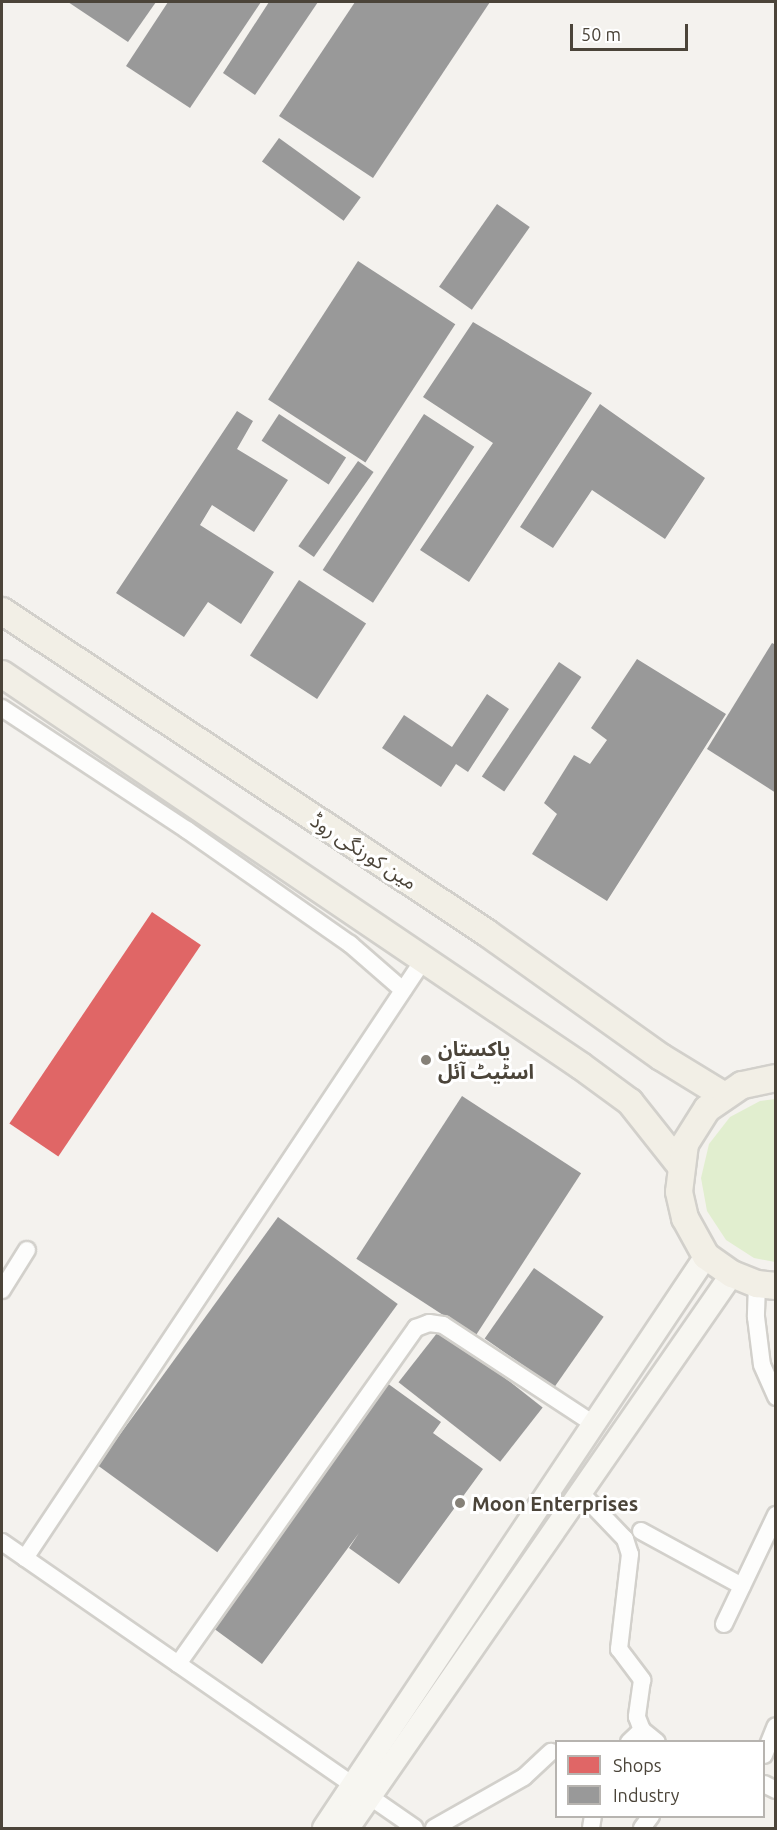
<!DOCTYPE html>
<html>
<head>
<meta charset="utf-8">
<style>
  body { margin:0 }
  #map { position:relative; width:777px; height:1830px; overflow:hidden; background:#f4f2ee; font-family:Ubuntu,"Noto Sans Arabic",sans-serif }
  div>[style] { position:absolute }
  .green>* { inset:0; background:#e1eecf }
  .shops>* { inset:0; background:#e06666; transform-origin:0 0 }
  .industry>* { inset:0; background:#999; transform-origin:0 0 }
  .roads { filter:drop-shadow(2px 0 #d2d0cb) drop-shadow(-2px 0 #d2d0cb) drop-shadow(0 2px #d2d0cb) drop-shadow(0 -2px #d2d0cb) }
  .street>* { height:16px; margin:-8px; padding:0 8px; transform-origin:8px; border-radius:8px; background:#fdfdfc }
  .secondary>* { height:22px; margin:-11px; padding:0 11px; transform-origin:11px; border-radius:11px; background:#f7f6f1 }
  .primary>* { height:26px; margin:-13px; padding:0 13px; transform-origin:13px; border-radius:13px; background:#f2efe6 }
  .dots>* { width:16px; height:16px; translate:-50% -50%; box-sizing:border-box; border:3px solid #fff; border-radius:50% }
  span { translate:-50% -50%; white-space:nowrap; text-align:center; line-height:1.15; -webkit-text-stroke:6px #fff; paint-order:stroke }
  .street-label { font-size:20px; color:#4b4439 }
  .poi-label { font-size:20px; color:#4b4439; font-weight:700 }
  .left { translate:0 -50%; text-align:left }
  .frame { position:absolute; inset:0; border:3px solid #4b4439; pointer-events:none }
  .legend { position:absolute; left:555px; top:1740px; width:210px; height:78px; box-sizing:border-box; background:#fff; border:2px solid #b7b4b0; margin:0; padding:8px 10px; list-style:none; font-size:18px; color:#4b4439 }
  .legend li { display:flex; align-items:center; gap:12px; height:30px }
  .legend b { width:30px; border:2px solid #b7b4b0 }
  .scale { position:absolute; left:570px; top:24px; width:118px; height:27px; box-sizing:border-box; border:3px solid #4b4439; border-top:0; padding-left:8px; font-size:18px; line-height:21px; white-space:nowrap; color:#4b4439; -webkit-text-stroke:4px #fff; paint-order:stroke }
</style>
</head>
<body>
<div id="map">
  <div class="green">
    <div style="clip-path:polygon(775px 1099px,776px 1099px,775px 1262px,754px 1258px,726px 1240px,707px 1211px,701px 1178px,709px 1144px,730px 1117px,760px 1101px)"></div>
  </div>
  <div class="shops">
    <div style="left:152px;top:912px;width:59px;height:255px;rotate:34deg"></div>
  </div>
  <div class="industry">
    <div style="clip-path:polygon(68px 2px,156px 2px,128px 42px)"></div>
    <div style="clip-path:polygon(168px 2px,261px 2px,190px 108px,126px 66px)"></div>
    <div style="clip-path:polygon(269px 2px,318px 2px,255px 95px,223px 73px)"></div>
    <div style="clip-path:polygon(355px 2px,490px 2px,373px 178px,279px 116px)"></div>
    <div style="left:279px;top:138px;width:101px;height:29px;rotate:36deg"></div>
    <div style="left:497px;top:204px;width:40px;height:101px;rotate:35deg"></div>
    <div style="left:358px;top:261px;width:116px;height:165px;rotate:33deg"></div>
    <div style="clip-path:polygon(473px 322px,592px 393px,469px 582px,420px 550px,493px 443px,423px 397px)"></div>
    <div style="clip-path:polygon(600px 404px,705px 478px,665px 539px,592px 490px,553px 548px,520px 527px)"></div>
    <div style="clip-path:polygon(237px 411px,253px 421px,237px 449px,288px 480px,254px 532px,212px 505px,200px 525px,274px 572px,241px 624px,208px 602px,184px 637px,116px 593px)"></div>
    <div style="left:279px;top:414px;width:80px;height:32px;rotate:33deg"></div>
    <div style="left:424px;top:414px;width:60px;height:186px;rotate:33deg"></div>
    <div style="left:358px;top:461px;width:19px;height:104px;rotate:35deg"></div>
    <div style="left:299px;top:580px;width:80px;height:90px;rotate:33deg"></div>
    <div style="clip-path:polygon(772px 643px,776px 645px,776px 793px,707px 749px)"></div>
    <div style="clip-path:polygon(637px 659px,726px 714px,607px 901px,532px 854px,557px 814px,544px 803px,574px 755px,590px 764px,607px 740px,591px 728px)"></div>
    <div style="left:559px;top:662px;width:27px;height:138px;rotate:34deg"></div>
    <div style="clip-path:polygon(487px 694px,509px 709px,468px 772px,456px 764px,441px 787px,382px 748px,404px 715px,452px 747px)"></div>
    <div style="left:462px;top:1096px;width:142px;height:194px;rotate:33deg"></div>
    <div style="left:278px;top:1217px;width:148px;height:307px;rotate:36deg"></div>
    <div style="left:534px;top:1268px;width:85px;height:86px;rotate:35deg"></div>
    <div style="left:441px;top:1328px;width:129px;height:69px;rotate:38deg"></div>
    <div style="clip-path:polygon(387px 1383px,441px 1422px,433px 1433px,483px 1469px,399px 1584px,349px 1548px,359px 1533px,262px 1664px,209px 1625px)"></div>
  </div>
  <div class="roads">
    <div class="street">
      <div style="left:2px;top:708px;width:222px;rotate:33.4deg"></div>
      <div style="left:187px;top:830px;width:199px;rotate:35deg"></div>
      <div style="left:350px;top:944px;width:70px;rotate:41deg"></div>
      <div style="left:757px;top:1284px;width:33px;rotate:92deg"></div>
      <div style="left:756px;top:1317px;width:48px;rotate:82.9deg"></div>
      <div style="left:762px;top:1365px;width:35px;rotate:66deg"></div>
      <div style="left:2px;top:1290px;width:47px;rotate:-58deg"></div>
      <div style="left:580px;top:1492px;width:65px;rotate:46.2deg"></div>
      <div style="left:625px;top:1539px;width:16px;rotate:72deg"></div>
      <div style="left:630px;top:1554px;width:96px;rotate:96.6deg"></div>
      <div style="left:619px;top:1649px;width:39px;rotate:53deg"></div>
      <div style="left:642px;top:1680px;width:37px;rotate:98deg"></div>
      <div style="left:637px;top:1717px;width:14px;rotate:69deg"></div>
      <div style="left:642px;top:1730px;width:19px;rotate:39deg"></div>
      <div style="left:641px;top:1531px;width:115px;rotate:28.6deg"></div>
      <div style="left:2px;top:1542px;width:502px;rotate:34.7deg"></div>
      <div style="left:25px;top:1558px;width:720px;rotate:-56.33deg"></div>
      <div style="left:724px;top:1624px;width:121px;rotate:-64.5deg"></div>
      <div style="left:178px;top:1664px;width:412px;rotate:-54.7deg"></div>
      <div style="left:416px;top:1328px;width:14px;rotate:-21deg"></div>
      <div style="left:429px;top:1323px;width:14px;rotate:8deg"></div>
      <div style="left:443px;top:1325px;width:181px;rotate:33.3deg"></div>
      <div style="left:629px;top:1742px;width:18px;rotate:-43deg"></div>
      <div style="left:764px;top:1755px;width:31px;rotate:-68deg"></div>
      <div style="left:764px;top:1784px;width:13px;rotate:27deg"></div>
      <div style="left:434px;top:1828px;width:103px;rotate:-29.5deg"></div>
      <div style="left:524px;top:1777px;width:37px;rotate:-43deg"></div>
      <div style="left:591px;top:1828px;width:12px;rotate:-81deg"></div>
      <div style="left:642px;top:1828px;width:15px;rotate:-53deg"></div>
    </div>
    <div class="secondary">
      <div style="left:324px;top:1828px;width:688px;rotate:-56.26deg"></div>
      <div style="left:348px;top:1828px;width:674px;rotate:-55.27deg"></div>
    </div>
    <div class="primary">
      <div style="left:2px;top:611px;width:582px;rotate:33.58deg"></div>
      <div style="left:487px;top:933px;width:214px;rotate:35.5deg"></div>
      <div style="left:661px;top:1057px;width:73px;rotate:31.5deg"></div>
      <div style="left:2px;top:674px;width:699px;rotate:34.1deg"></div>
      <div style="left:581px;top:1066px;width:61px;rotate:36.3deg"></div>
      <div style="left:630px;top:1102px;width:80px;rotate:51.6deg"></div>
      <div style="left:776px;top:1078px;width:35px;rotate:168deg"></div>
      <div style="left:742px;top:1085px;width:42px;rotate:145.6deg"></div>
      <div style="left:707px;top:1109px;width:41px;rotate:122.2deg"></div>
      <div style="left:685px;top:1144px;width:48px;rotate:97.1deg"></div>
      <div style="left:679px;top:1192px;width:27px;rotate:77deg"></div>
      <div style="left:685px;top:1218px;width:43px;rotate:61.1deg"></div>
      <div style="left:706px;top:1256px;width:32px;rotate:35deg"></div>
      <div style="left:732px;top:1274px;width:27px;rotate:22deg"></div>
      <div style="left:757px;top:1284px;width:19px;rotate:6deg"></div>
    </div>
  </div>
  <div class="dots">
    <div style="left:426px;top:1060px;background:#868178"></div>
    <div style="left:460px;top:1503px;background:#868178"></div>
  </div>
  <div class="street-label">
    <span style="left:364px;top:851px;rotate:33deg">مین کورنگی روڈ</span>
  </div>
  <div class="poi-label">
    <span class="left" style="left:438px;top:1060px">پاکستان<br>اسٹیٹ آئل</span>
    <span class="left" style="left:472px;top:1503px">Moon Enterprises</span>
  </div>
  <div class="frame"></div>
  <ul class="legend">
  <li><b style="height:16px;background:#e06666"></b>Shops</li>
  <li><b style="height:16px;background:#999"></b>Industry</li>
  </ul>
  <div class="scale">50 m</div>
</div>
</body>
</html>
